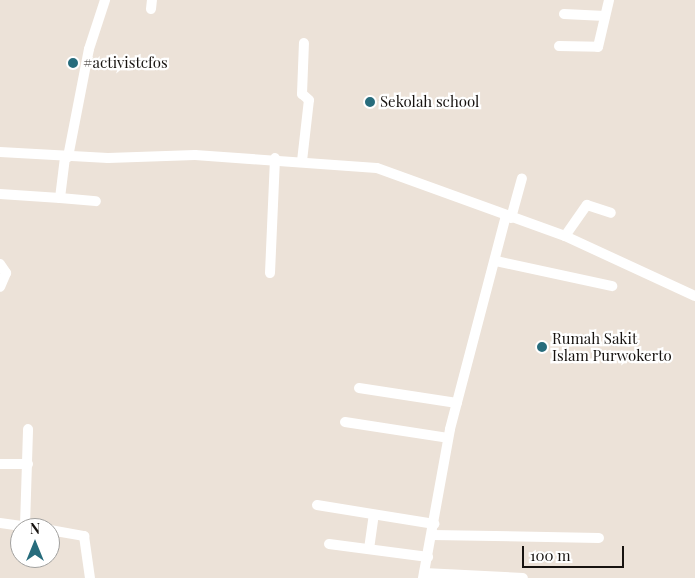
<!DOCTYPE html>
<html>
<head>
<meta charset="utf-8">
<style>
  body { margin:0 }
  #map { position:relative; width:695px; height:578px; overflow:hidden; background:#ece2d8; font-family:"Playfair Display",serif }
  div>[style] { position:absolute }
  .minor>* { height:10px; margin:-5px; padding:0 5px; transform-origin:5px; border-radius:5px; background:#fff }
  .dots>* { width:14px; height:14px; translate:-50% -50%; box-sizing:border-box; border:2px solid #fff; border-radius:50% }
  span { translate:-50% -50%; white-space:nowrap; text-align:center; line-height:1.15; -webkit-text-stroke:4.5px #fff; paint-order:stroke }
  .poi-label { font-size:15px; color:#171310 }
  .left { translate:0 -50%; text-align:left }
  .north { position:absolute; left:10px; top:518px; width:50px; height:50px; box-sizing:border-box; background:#fff; border:1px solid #a2a19f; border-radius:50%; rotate:0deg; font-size:14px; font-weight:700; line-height:20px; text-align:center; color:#171310 }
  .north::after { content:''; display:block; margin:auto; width:18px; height:22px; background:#276c7c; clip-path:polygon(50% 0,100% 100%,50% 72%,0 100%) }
  .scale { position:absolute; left:522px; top:546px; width:102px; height:22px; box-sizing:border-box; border:2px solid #171310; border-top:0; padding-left:6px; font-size:15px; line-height:18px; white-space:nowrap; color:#171310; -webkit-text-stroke:4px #fff; paint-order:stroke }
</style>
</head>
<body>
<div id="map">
  <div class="minor">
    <div style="left:151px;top:9px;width:9px;rotate:-84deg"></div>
    <div style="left:564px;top:14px;width:41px;rotate:2.8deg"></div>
    <div style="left:559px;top:46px;width:39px;rotate:1deg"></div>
    <div style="left:598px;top:47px;width:48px;rotate:-76.8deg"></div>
    <div style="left:0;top:152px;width:108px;rotate:3.2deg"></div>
    <div style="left:108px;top:158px;width:87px;rotate:-2deg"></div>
    <div style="left:195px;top:155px;width:182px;rotate:4.1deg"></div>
    <div style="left:377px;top:168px;width:200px;rotate:19.9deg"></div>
    <div style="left:565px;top:236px;width:143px;rotate:24.8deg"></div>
    <div style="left:68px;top:157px;width:110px;rotate:-79deg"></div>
    <div style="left:89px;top:49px;width:52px;rotate:-71.9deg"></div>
    <div style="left:302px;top:161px;width:61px;rotate:-83.5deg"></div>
    <div style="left:309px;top:100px;width:9px;rotate:-139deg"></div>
    <div style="left:302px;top:94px;width:51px;rotate:-87.8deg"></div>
    <div style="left:0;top:194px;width:60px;rotate:3.8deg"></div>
    <div style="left:60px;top:198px;width:41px;rotate:-83deg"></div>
    <div style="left:60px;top:198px;width:36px;rotate:5deg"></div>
    <div style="left:511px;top:218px;width:41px;rotate:-74.6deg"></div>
    <div style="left:565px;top:236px;width:38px;rotate:-55deg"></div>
    <div style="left:587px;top:205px;width:25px;rotate:18deg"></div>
    <div style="left:496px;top:261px;width:119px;rotate:12.2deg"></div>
    <div style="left:0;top:264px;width:11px;rotate:56deg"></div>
    <div style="left:6px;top:273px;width:15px;rotate:113deg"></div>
    <div style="left:270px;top:273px;width:115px;rotate:-87.5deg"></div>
    <div style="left:359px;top:388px;width:99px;rotate:8.7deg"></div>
    <div style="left:345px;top:422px;width:104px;rotate:8.8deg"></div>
    <div style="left:0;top:464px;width:28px"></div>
    <div style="left:317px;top:505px;width:119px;rotate:9.2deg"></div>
    <div style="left:0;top:523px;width:36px;rotate:8deg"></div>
    <div style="left:25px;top:526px;width:97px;rotate:-88.2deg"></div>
    <div style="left:50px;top:530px;width:35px;rotate:10deg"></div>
    <div style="left:84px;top:536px;width:42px;rotate:81.9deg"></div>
    <div style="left:432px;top:535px;width:167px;rotate:1deg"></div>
    <div style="left:329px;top:544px;width:100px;rotate:7.5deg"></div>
    <div style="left:369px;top:549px;width:34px;rotate:-82deg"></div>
    <div style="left:424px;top:573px;width:99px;rotate:2.9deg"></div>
    <div style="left:423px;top:578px;width:151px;rotate:-79.7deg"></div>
    <div style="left:450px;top:429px;width:221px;rotate:-75.3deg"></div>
  </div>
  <div class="dots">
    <div style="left:73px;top:63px;background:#276c7c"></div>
    <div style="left:370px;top:102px;background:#276c7c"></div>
    <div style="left:542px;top:347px;background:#276c7c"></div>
  </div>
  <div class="poi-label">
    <span class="left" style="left:83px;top:63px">#activistcfos</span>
    <span class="left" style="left:380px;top:102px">Sekolah school</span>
    <span class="left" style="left:552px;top:347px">Rumah Sakit<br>Islam Purwokerto</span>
  </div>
  <div class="north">N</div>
  <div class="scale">100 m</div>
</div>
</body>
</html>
